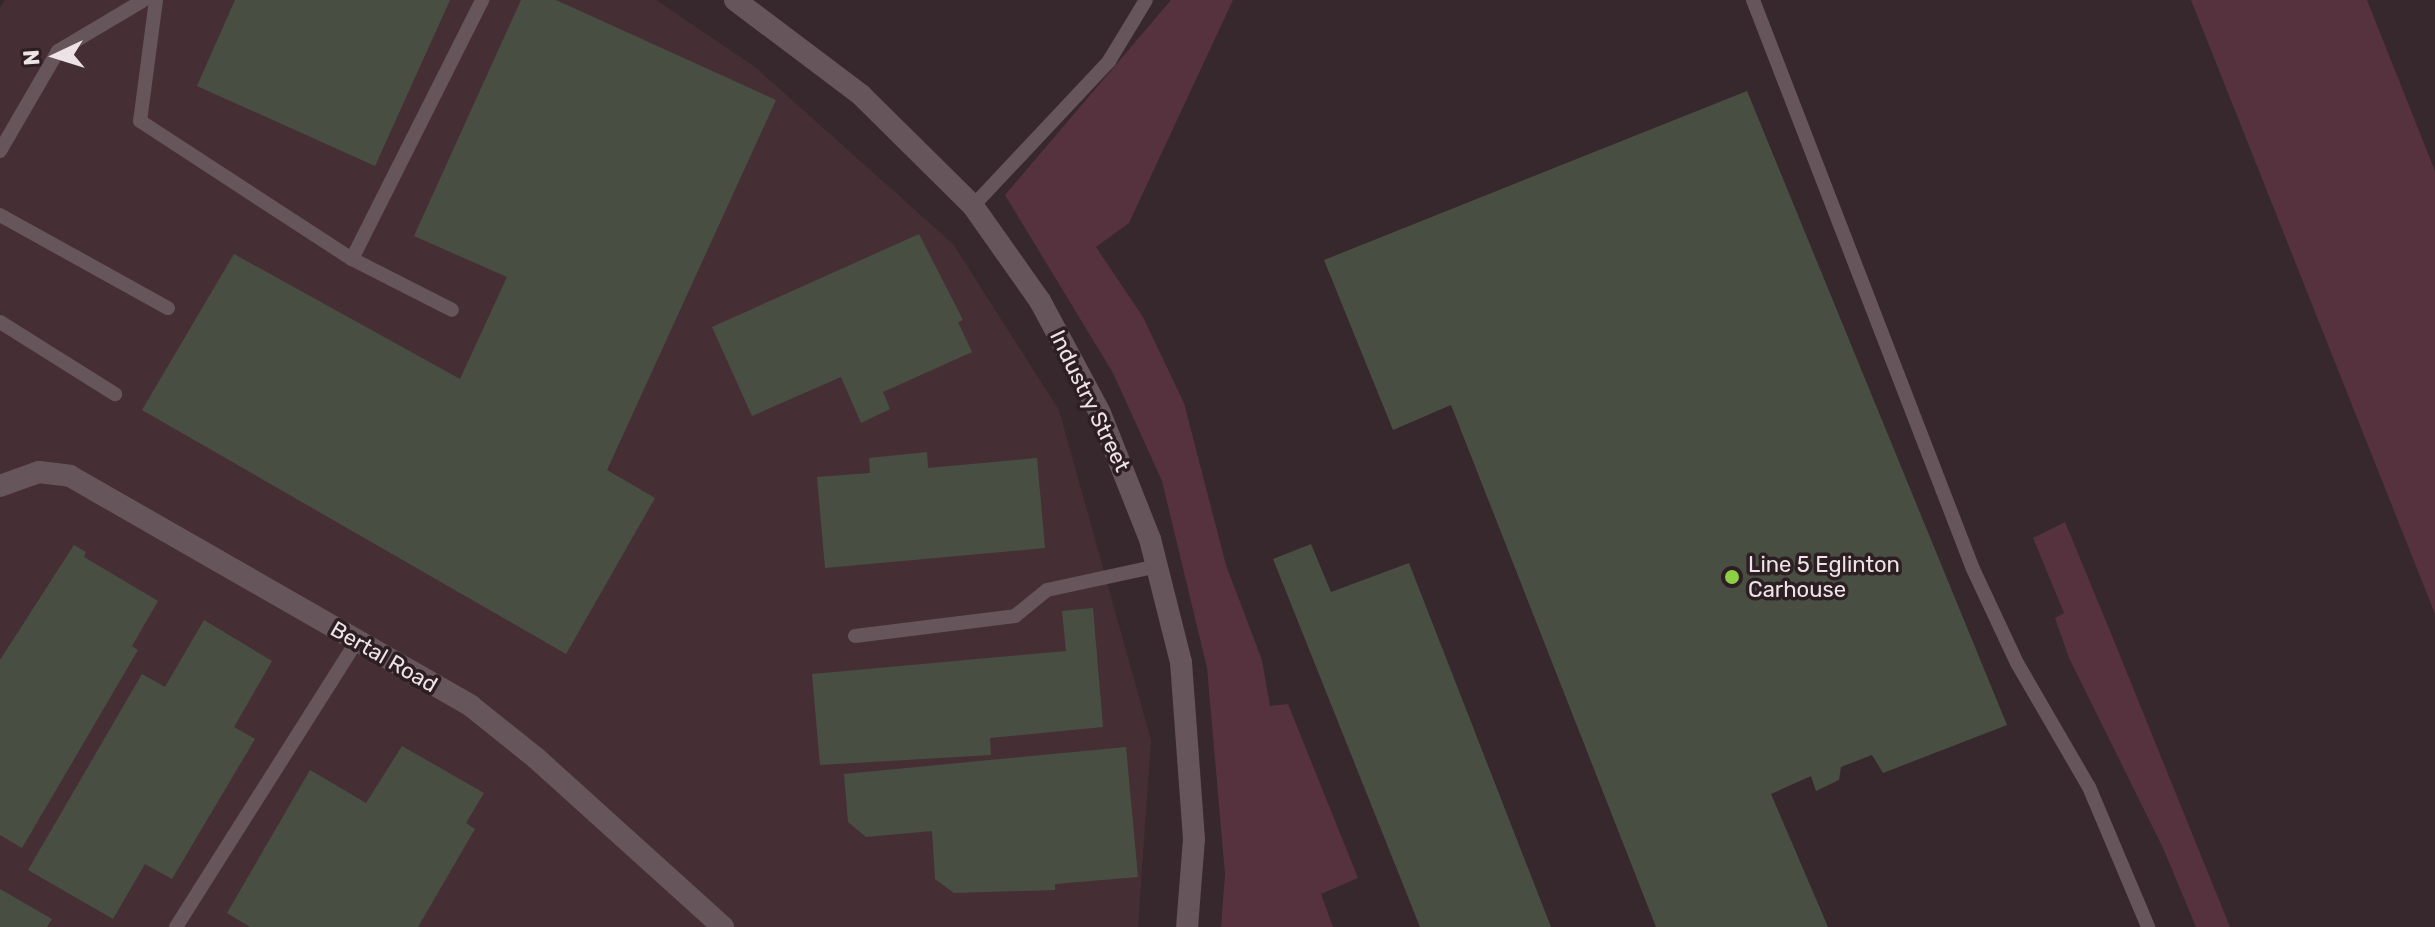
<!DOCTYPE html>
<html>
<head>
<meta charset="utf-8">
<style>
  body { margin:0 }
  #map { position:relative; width:2435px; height:927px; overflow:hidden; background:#36282c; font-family:Rubik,sans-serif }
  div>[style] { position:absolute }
  .built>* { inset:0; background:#452f35 }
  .green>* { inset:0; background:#55323d }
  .building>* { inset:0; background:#484f42 }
  .service>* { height:14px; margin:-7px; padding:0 7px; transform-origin:7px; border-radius:7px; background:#66555a }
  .minor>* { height:22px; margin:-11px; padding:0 11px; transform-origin:11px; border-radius:11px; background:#66555a }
  .tertiary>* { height:22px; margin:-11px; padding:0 11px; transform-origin:11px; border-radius:11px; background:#66555a }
  .dots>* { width:22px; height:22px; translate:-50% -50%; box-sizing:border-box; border:4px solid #2c1e22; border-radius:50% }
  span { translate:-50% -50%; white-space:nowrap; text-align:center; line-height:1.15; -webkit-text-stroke:7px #2c1e22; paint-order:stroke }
  .street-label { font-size:22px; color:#ede3e6 }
  .poi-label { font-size:22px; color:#ede3e6 }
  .left { translate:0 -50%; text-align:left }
  .north { position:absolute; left:16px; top:16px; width:80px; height:80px; -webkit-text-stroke:6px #2c1e22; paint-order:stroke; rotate:266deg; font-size:22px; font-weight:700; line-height:32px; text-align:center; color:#ede3e6 }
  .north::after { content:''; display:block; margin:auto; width:28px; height:36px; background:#ede3e6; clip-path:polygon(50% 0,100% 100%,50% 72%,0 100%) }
</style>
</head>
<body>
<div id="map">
  <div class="built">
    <div style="clip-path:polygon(5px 0,656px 0,755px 67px,953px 244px,1059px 410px,1151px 740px,1138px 927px,0 927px,0 8px)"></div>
  </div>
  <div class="green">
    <div style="clip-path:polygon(1171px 0,1233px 0,1129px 223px,1096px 247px,1143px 317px,1184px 403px,1226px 565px,1262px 660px,1270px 706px,1288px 704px,1358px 878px,1321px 894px,1333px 927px,1221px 927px,1225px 874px,1207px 668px,1162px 481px,1113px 373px,1005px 195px)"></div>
    <div style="clip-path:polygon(2191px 0,2367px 0,2435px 171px,2435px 614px)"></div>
    <div style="clip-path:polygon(2065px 522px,2108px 626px,2230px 927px,2196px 927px,2163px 848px,2069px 658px,2055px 618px,2064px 613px,2033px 538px)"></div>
  </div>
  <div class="building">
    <div style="clip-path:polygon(235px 0,450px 0,375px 166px,197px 86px)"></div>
    <div style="clip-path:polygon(521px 0,556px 0,776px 100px,607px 470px,655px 498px,566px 654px,142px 410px,234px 254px,460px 379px,507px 277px,414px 236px)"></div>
    <div style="clip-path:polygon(1747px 91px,2007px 725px,1883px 773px,1872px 755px,1841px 767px,1839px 780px,1816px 791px,1811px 776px,1771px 794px,1828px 927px,1656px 927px,1451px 405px,1393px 430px,1324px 260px)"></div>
    <div style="clip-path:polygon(919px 234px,963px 320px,958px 322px,972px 352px,883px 392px,890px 409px,861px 423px,841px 377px,752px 416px,712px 327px)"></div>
    <div style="clip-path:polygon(927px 452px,928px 468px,1037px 458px,1045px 548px,825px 568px,817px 477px,870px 473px,869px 458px)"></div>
    <div style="clip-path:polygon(1311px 544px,1331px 592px,1409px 563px,1551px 927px,1420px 927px,1273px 559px)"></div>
    <div style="clip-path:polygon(74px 545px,86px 552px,84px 557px,158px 601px,132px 646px,138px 650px,22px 848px,0 835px,0 660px)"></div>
    <div style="clip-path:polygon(1093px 608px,1103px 727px,990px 738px,991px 755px,820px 765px,812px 674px,1066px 651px,1062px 611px)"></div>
    <div style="clip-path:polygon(204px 620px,272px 661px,234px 727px,255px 739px,172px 879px,145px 864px,113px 919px,28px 870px,142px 674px,165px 687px)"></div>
    <div style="clip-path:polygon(402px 746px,484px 793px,466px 823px,475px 829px,418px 927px,250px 927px,227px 913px,310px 770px,366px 803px)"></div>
    <div style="clip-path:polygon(1126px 747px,1138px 877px,1055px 884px,1055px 890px,954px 893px,935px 879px,932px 831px,866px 837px,848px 822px,844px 774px)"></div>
    <div style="clip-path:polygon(0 889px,52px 919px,47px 927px,0 927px)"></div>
  </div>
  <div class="service">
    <div style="left:156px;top:0;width:122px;rotate:97.5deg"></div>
    <div style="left:140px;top:121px;width:253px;rotate:33.1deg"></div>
    <div style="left:352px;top:259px;width:290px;rotate:-63.3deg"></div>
    <div style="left:1753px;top:0;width:610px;rotate:68.86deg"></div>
    <div style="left:1973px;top:569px;width:104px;rotate:64.9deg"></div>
    <div style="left:2017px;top:663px;width:143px;rotate:59.9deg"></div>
    <div style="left:2089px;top:787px;width:152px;rotate:67.1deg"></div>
    <div style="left:0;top:151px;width:116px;rotate:-59.9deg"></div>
    <div style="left:58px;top:51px;width:100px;rotate:-30.7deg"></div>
    <div style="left:973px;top:206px;width:199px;rotate:-46.8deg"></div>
    <div style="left:1109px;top:61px;width:71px;rotate:-58.8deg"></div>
    <div style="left:0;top:215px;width:192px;rotate:29deg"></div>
    <div style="left:352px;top:259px;width:112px;rotate:27deg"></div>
    <div style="left:0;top:322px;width:136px;rotate:32.1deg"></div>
    <div style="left:855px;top:636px;width:161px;rotate:-7.1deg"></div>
    <div style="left:1015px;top:616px;width:41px;rotate:-39.1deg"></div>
    <div style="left:1047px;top:590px;width:114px;rotate:-12.2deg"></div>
    <div style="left:176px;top:927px;width:337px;rotate:-57.7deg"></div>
  </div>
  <div class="minor">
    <div style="left:0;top:486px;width:41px;rotate:-19.7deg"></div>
    <div style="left:39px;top:472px;width:31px;rotate:7deg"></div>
    <div style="left:70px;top:476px;width:462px;rotate:29.8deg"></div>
    <div style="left:471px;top:706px;width:83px;rotate:38.7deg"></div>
    <div style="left:536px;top:758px;width:252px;rotate:42.1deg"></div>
  </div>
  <div class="tertiary">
    <div style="left:735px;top:0;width:158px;rotate:37deg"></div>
    <div style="left:861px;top:95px;width:158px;rotate:44.7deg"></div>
    <div style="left:973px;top:206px;width:116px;rotate:54.8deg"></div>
    <div style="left:1040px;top:301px;width:127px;rotate:61.8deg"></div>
    <div style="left:1100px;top:413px;width:136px;rotate:68.4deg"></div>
    <div style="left:1150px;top:539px;width:127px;rotate:75.9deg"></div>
    <div style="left:1181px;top:662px;width:177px;rotate:85.8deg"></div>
    <div style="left:1194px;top:839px;width:88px;rotate:94.5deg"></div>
  </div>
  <div class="dots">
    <div style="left:1732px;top:577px;background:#8cce45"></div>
  </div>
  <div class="street-label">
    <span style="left:1090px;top:401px;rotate:64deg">Industry Street</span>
    <span style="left:384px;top:657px;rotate:30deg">Bertal Road</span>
  </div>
  <div class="poi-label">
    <span class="left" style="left:1748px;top:577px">Line 5 Eglinton<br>Carhouse</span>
  </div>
  <div class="north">N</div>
</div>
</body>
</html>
